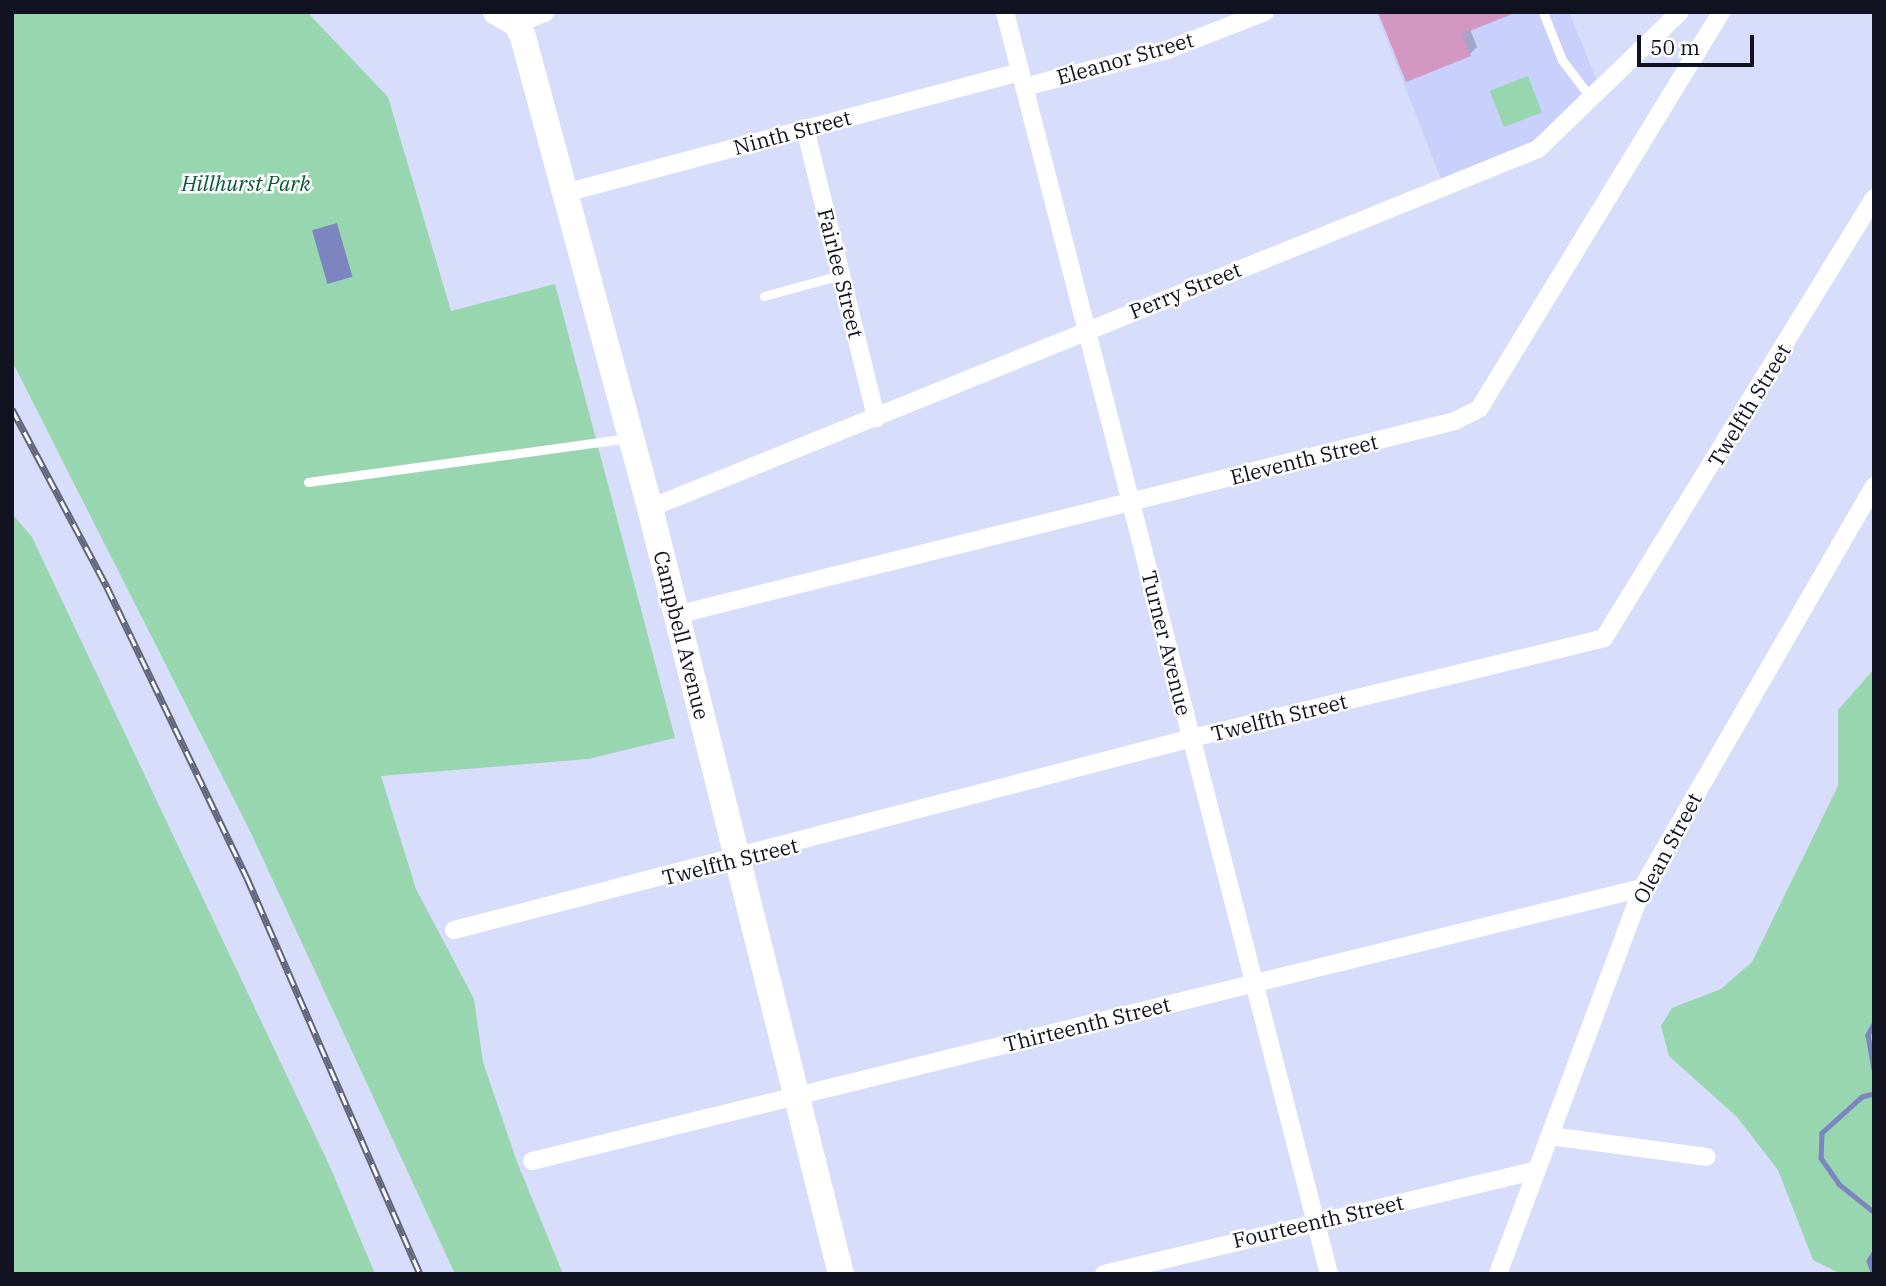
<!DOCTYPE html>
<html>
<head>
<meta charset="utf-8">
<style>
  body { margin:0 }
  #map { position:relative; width:1886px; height:1286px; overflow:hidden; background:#d7ddfa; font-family:"IBM Plex Serif",serif }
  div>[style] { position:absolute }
  .built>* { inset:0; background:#c8d0fb }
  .green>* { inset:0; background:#98d6b0; transform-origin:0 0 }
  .water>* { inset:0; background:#7c85bf; transform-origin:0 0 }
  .shadow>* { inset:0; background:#0003 }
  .stream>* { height:4.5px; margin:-2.25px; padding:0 2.25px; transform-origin:2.25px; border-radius:2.25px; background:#7c85bf }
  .building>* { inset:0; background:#d197c1 }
  .lane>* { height:9px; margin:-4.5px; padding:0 4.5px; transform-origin:4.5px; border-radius:4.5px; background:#fff }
  .street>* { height:18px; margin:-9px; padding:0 9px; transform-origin:9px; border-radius:9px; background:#fff }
  .secondary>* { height:26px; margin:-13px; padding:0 13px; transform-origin:13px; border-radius:13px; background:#fff }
  .rail>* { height:7px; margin-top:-3.5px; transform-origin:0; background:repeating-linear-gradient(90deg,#fff 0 13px,#626579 0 26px); box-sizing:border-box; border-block:2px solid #626579 }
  span { translate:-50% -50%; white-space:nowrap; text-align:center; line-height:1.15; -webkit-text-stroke:5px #fff; paint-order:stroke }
  .street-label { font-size:21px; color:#11121f }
  .park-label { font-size:21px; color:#065834; font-style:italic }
  .frame { position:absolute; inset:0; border:14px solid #11121f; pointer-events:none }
  .scale { position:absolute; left:1637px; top:35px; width:117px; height:32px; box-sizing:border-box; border:4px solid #11121f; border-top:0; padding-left:9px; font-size:21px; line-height:24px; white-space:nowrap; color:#11121f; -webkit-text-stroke:5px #fff; paint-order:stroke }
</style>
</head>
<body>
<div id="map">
  <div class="built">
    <div style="clip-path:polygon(1376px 12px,1569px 12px,1596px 79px,1533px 141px,1441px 179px)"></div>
  </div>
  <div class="green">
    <div style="clip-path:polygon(12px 12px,307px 12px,388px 97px,451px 311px,555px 284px,675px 738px,588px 759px,381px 776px,416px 889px,474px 999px,483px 1062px,517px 1162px,563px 1274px,455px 1274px,251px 833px,12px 361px)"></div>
    <div style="left:1528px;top:76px;width:39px;height:41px;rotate:69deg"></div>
    <div style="clip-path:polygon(12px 514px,32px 537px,331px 1169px,375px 1274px,12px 1274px)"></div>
    <div style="clip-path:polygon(1874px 669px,1874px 1274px,1841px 1274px,1813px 1260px,1778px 1170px,1737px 1117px,1669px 1056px,1661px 1026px,1672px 1008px,1721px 989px,1752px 962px,1838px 786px,1838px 710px)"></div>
  </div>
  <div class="water">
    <div style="left:337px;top:223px;width:56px;height:26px;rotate:74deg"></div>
  </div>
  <div class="shadow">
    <div style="clip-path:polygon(1383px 12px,1470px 29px,1477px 47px,1470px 54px)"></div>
  </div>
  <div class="stream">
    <div style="left:1874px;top:1024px;width:13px;rotate:119deg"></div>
    <div style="left:1868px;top:1035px;width:36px;rotate:80deg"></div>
    <div style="left:1874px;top:1094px;width:12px;rotate:166deg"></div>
    <div style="left:1862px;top:1097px;width:54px;rotate:138deg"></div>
    <div style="left:1822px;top:1133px;width:25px;rotate:92deg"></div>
    <div style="left:1821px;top:1158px;width:32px;rotate:55deg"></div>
    <div style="left:1839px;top:1184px;width:45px;rotate:38.7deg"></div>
    <div style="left:1874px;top:1253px;width:9px;rotate:122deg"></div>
    <div style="left:1869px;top:1261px;width:14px;rotate:69deg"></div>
  </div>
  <div class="building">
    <div style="clip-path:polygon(1378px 12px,1515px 12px,1515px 13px,1462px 34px,1471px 56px,1406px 82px)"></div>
  </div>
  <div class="lane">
    <div style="left:1543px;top:12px;width:52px;rotate:68.4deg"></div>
    <div style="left:1562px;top:60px;width:48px;rotate:52.7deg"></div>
    <div style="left:764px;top:296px;width:80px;rotate:-15.3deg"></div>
    <div style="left:308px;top:482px;width:324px;rotate:-7.8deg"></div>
  </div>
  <div class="street">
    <div style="left:1005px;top:12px;width:1303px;rotate:75.6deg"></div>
    <div style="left:518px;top:16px;width:8px;rotate:97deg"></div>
    <div style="left:517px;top:24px;width:31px;rotate:-22deg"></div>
    <div style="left:1024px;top:87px;width:148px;rotate:-14.5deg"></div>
    <div style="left:1167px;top:50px;width:105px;rotate:-21.2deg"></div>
    <div style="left:805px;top:128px;width:299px;rotate:76.2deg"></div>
    <div style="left:565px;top:193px;width:471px;rotate:-14.9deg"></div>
    <div style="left:650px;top:508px;width:958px;rotate:-22.01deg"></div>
    <div style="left:1538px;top:149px;width:197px;rotate:-44deg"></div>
    <div style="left:676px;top:615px;width:803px;rotate:-13.98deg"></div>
    <div style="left:1455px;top:421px;width:27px;rotate:-27deg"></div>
    <div style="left:1479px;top:409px;width:465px;rotate:-58.6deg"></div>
    <div style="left:454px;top:930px;width:763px;rotate:-14.58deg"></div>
    <div style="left:1192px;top:738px;width:424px;rotate:-13.6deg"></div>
    <div style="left:1604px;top:638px;width:516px;rotate:-58.47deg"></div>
    <div style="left:1550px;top:1136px;width:158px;rotate:7.6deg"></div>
    <div style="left:532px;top:1161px;width:1143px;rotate:-13.82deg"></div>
    <div style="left:1104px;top:1274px;width:441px;rotate:-13.5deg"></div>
    <div style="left:1498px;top:1274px;width:412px;rotate:-69.5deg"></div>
    <div style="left:1642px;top:888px;width:464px;rotate:-60deg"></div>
  </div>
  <div class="secondary">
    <div style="left:496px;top:12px;width:24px;rotate:30deg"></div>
    <div style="left:517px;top:24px;width:14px;rotate:65deg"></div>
    <div style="left:523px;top:37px;width:488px;rotate:74.9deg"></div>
    <div style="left:650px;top:508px;width:789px;rotate:76deg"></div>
  </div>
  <div class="rail">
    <div style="left:12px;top:409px;width:202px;rotate:61.9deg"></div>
    <div style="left:107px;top:587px;width:323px;rotate:64.3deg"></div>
    <div style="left:247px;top:878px;width:432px;rotate:66.4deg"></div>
  </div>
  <div class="street-label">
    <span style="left:1125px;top:58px;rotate:-16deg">Eleanor Street</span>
    <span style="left:792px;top:132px;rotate:-15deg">Ninth Street</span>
    <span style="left:841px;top:273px;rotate:76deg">Fairlee Street</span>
    <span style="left:1185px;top:290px;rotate:-22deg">Perry Street</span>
    <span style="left:1749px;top:405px;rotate:-59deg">Twelfth Street</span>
    <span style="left:1304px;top:459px;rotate:-14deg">Eleventh Street</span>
    <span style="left:682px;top:635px;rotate:76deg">Campbell Avenue</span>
    <span style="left:1167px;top:643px;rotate:76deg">Turner Avenue</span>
    <span style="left:1279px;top:717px;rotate:-14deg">Twelfth Street</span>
    <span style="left:1667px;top:848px;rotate:-62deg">Olean Street</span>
    <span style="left:730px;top:861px;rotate:-14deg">Twelfth Street</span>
    <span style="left:1087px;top:1024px;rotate:-14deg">Thirteenth Street</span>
    <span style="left:1318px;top:1221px;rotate:-13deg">Fourteenth Street</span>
  </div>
  <div class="park-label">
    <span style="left:246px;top:183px">Hillhurst Park</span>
  </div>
  <div class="frame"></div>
  <div class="scale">50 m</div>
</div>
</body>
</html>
